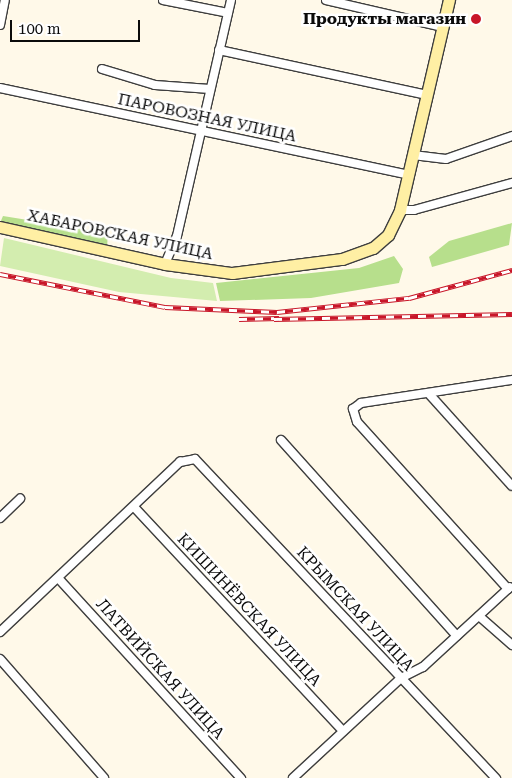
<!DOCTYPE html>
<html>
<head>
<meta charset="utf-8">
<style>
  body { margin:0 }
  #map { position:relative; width:512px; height:778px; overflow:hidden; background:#fff9e9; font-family:"Roboto Serif",serif }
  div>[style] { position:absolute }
  .green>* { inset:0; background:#d3edaf }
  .forest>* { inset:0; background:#b7df8c }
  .roads { filter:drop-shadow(1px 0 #3e3e3e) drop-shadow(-1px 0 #3e3e3e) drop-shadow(0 1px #3e3e3e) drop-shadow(0 -1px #3e3e3e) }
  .street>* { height:8px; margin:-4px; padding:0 4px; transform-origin:4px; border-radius:4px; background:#fff }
  .secondary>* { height:11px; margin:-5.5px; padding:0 5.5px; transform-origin:5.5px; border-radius:5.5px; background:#ffefa4 }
  .rail>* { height:4.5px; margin-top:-2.25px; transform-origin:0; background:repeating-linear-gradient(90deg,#fff 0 8px,#c81629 0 16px); box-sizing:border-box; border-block:1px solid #c81629 }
  .dots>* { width:14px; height:14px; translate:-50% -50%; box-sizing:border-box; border:2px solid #fff; border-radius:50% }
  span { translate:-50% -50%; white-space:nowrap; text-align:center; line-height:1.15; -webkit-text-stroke:5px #fff; paint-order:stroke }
  .poi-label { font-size:16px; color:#0b0b0b; font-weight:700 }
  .right { translate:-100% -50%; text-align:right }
  .street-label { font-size:16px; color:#0b0b0b }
  .scale { position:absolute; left:10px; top:20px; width:130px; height:22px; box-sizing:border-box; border:2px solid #0b0b0b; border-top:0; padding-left:6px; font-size:15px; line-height:18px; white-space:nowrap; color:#0b0b0b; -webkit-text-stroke:4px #fff; paint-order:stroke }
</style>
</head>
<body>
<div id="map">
  <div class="green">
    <div style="clip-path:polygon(4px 238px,171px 278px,213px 283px,217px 301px,119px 292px,0 266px)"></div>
  </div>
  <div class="forest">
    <div style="clip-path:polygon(3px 216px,108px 233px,107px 247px,0 223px)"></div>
    <div style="clip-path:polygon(512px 223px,509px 245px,432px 267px,429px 257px,449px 241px)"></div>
    <div style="clip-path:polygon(394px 256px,403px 269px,399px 283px,311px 298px,220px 301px,216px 283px,359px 268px)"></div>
  </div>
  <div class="roads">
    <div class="street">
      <div style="left:163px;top:0;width:66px;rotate:11.3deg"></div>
      <div style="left:326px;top:0;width:120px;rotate:13deg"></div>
      <div style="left:0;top:25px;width:25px;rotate:-79deg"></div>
      <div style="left:219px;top:50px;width:213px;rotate:12.2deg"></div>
      <div style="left:102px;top:69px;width:55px;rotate:16.8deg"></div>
      <div style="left:155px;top:85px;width:55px;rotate:4.2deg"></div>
      <div style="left:0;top:88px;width:417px;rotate:12deg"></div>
      <div style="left:413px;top:155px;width:33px;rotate:7deg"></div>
      <div style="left:446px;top:159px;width:70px;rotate:-19.2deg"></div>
      <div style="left:400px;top:210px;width:14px"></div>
      <div style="left:414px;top:210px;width:102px;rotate:-15.4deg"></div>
      <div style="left:165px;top:264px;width:30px;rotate:-67deg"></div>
      <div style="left:177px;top:236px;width:242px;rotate:-77.1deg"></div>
      <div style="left:430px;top:395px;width:122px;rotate:48deg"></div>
      <div style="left:281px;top:440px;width:263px;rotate:48.1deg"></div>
      <div style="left:135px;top:508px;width:305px;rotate:47deg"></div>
      <div style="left:0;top:518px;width:28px;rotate:-44deg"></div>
      <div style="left:59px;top:579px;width:270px;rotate:47.6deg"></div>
      <div style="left:508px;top:589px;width:225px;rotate:-132.1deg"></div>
      <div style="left:357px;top:422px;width:14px;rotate:-107deg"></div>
      <div style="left:353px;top:409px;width:10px;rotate:-37deg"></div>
      <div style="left:361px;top:403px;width:153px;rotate:-8.7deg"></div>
      <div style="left:479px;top:616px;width:44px;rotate:41.3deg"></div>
      <div style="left:0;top:632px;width:248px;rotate:-43.4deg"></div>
      <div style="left:180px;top:462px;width:15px;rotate:-11deg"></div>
      <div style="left:195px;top:459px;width:439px;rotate:46.7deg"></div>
      <div style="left:0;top:659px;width:158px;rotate:48.8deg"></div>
      <div style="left:293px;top:778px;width:147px;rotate:-42.8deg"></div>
      <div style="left:401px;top:678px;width:25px;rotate:-27deg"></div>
      <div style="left:423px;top:667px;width:118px;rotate:-42.6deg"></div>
    </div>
    <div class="secondary">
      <div style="left:0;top:227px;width:169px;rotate:12.6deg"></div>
      <div style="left:165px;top:264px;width:68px;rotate:7.7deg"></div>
      <div style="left:232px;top:273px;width:111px;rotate:-7.3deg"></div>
      <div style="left:342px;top:259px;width:33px;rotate:-20deg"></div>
      <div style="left:373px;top:248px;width:20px;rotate:-41deg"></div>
      <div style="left:388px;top:235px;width:28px;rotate:-64deg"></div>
      <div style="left:400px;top:210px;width:216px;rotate:-76.9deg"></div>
    </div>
  </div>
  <div class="rail">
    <div style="left:0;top:274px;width:168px;rotate:11.3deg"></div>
    <div style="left:165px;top:307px;width:112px;rotate:2.6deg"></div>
    <div style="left:277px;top:312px;width:133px;rotate:-6.1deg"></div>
    <div style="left:409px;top:298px;width:107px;rotate:-15.2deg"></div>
    <div style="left:239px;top:319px;width:40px;rotate:-1.4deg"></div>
    <div style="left:274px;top:319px;width:238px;rotate:-1.2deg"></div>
  </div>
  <div class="dots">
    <div style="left:476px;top:19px;background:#c81629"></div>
  </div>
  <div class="poi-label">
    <span class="right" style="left:466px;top:19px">Продукты магазин</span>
  </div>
  <div class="street-label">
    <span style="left:207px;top:118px;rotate:12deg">ПАРОВОЗНАЯ УЛИЦА</span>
    <span style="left:120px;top:235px;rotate:12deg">ХАБАРОВСКАЯ УЛИЦА</span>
    <span style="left:355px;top:609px;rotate:47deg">КРЫМСКАЯ УЛИЦА</span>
    <span style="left:249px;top:610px;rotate:47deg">КИШИНЁВСКАЯ УЛИЦА</span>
    <span style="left:160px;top:669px;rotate:48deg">ЛАТВИЙСКАЯ УЛИЦА</span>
  </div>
  <div class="scale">100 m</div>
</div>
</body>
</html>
